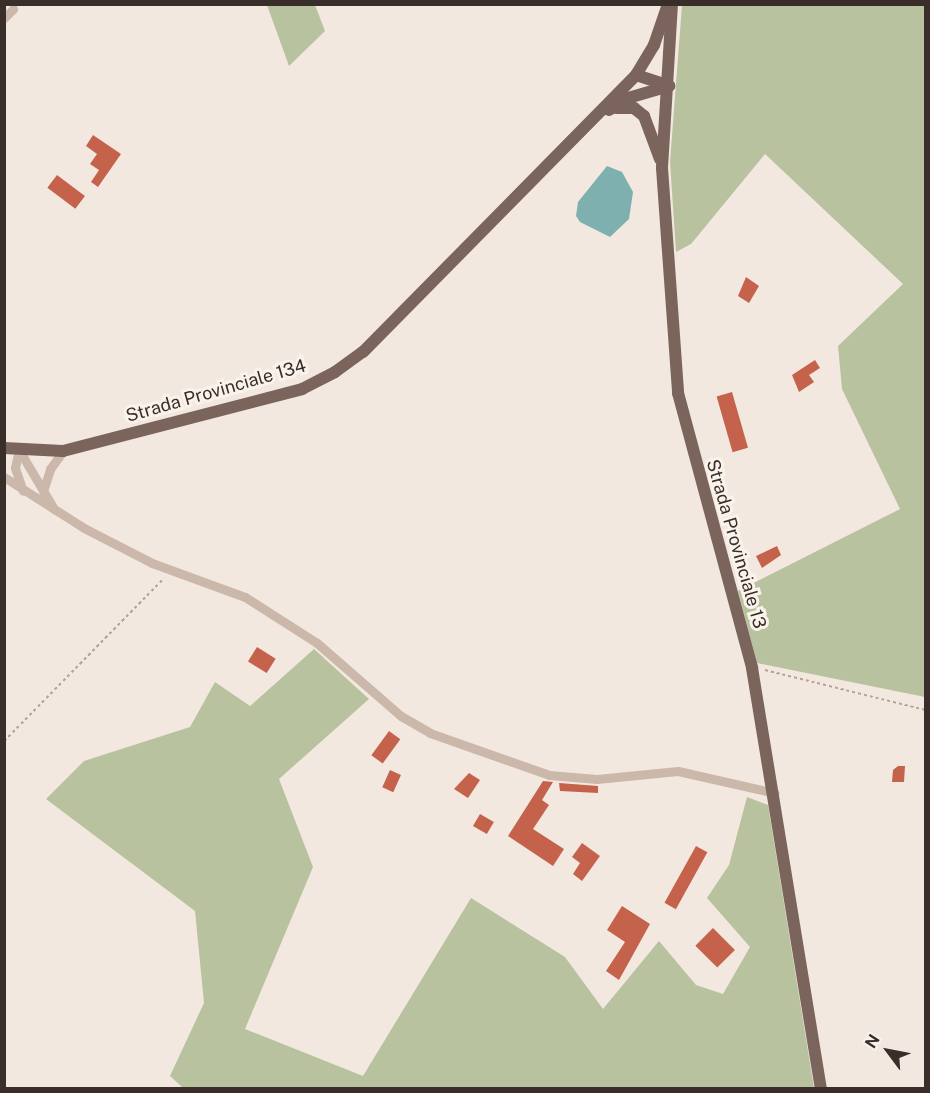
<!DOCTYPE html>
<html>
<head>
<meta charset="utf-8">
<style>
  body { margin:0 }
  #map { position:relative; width:930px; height:1093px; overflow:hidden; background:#f3e8df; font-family:"Public Sans",sans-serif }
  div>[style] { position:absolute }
  .green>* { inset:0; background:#b8c29f }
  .water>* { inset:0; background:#7eb0af }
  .building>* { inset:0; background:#c4624b; transform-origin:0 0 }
  .path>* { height:1.5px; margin-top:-0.75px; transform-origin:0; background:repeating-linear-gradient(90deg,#b7a195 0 3px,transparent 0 6px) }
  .minor>* { height:9px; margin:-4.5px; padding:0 4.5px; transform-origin:4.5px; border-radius:4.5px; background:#cbb8ab }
  .major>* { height:12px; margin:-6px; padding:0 6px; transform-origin:6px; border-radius:6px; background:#7a645b }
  span { translate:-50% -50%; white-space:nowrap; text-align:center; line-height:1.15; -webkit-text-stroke:6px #faf3ec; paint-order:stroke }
  .street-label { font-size:18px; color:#392e2a }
  .frame { position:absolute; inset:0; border:6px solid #392e2a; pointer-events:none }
  .north { position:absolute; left:858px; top:1021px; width:60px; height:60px; -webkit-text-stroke:4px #faf3ec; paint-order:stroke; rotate:302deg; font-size:16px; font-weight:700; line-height:24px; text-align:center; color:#392e2a }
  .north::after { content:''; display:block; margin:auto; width:21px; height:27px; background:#392e2a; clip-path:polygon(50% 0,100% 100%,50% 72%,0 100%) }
</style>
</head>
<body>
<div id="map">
  <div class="green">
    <div style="clip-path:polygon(267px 5px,315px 5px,325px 31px,289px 66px)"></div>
    <div style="clip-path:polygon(682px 5px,925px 5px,925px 697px,757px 663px,738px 591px,900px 509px,842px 389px,838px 346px,903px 284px,765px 154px,691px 244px,676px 252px,670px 162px)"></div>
    <div style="clip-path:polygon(314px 649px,369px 699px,279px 779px,313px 867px,245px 1029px,363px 1076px,471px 898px,565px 957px,603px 1009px,659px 941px,696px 985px,723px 994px,750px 947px,707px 898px,729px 865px,747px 797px,768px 805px,814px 1088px,183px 1088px,170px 1076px,204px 1003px,195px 911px,46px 799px,84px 761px,190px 727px,215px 682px,250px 706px)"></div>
  </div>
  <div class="water">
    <div style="clip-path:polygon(607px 166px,622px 172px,633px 192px,629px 219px,610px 237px,580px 222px,576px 216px,578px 202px)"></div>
  </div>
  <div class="building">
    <div style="clip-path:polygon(93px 135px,121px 154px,98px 187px,91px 182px,99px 170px,90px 164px,97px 154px,86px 146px)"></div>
    <div style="left:57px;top:175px;width:35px;height:16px;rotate:37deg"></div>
    <div style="clip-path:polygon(746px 277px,759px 286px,749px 303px,738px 296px)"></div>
    <div style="clip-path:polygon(815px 360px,820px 368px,809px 375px,814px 382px,799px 392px,792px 375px)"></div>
    <div style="left:732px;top:392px;width:58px;height:16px;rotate:74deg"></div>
    <div style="clip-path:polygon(777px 546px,781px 555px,762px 568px,756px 556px)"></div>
    <div style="left:257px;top:647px;width:22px;height:17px;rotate:32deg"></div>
    <div style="left:389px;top:731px;width:14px;height:30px;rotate:36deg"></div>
    <div style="clip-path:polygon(898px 766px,905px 766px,904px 782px,892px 782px,893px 770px)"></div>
    <div style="left:390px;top:770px;width:12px;height:19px;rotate:24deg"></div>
    <div style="clip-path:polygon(469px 773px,480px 780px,468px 798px,454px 789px)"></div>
    <div style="clip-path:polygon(543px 781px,553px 782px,542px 800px,549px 805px,533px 829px,564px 849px,553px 866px,508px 836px)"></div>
    <div style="clip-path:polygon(559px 783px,598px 786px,598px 793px,560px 791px)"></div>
    <div style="left:480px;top:814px;width:16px;height:14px;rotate:30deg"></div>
    <div style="clip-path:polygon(582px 843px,600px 856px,582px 881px,573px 874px,580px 863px,572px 857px)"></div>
    <div style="left:696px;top:846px;width:13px;height:65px;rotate:29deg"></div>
    <div style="clip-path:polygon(622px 906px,650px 924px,619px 980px,606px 971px,625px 942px,607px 930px)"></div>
    <div style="left:713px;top:928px;width:31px;height:25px;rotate:45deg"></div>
  </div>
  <div class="path">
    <div style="left:765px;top:670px;width:166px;rotate:14deg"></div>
    <div style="left:4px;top:741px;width:228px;rotate:-45.5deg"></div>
  </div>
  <div class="minor">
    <div style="left:4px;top:18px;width:13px;rotate:-45deg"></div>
    <div style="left:19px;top:450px;width:69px;rotate:59.3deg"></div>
    <div style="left:19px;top:450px;width:18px;rotate:103deg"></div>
    <div style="left:15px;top:468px;width:24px;rotate:71deg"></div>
    <div style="left:4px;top:477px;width:95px;rotate:32.5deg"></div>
    <div style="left:84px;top:528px;width:76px;rotate:27.2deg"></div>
    <div style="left:152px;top:563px;width:99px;rotate:20.1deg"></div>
    <div style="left:245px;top:597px;width:85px;rotate:32.6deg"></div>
    <div style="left:317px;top:643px;width:111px;rotate:41deg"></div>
    <div style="left:401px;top:716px;width:34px;rotate:30deg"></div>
    <div style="left:430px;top:733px;width:126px;rotate:19.4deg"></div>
    <div style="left:549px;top:775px;width:48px;rotate:4.8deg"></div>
    <div style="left:597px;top:779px;width:81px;rotate:-5.6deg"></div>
    <div style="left:678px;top:771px;width:99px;rotate:12.8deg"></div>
    <div style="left:43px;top:491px;width:23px;rotate:-72deg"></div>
    <div style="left:50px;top:469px;width:22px;rotate:-54deg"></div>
  </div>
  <div class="major">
    <div style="left:672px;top:4px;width:164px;rotate:93.5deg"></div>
    <div style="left:662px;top:168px;width:226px;rotate:85.9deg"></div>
    <div style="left:678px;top:393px;width:285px;rotate:74.9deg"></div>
    <div style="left:752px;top:668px;width:426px;rotate:80.7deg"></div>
    <div style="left:636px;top:75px;width:35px;rotate:18deg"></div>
    <div style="left:616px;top:108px;width:18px"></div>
    <div style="left:634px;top:108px;width:13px;rotate:39deg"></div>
    <div style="left:644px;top:116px;width:46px;rotate:69.6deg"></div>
    <div style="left:609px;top:110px;width:22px;rotate:-32deg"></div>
    <div style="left:628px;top:98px;width:43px;rotate:-16.3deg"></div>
    <div style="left:4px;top:448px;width:59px;rotate:2.9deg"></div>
    <div style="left:63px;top:451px;width:247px;rotate:-14.5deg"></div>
    <div style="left:302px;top:389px;width:37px;rotate:-27deg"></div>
    <div style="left:335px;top:372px;width:34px;rotate:-36deg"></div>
    <div style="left:363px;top:352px;width:389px;rotate:-45.4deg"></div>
    <div style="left:636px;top:75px;width:35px;rotate:-59deg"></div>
    <div style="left:654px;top:45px;width:40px;rotate:-71.1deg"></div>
  </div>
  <div class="street-label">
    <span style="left:216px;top:391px;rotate:-16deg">Strada Provinciale 134</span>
    <span style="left:736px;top:544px;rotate:74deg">Strada Provinciale 13</span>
  </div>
  <div class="frame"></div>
  <div class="north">N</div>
</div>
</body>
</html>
